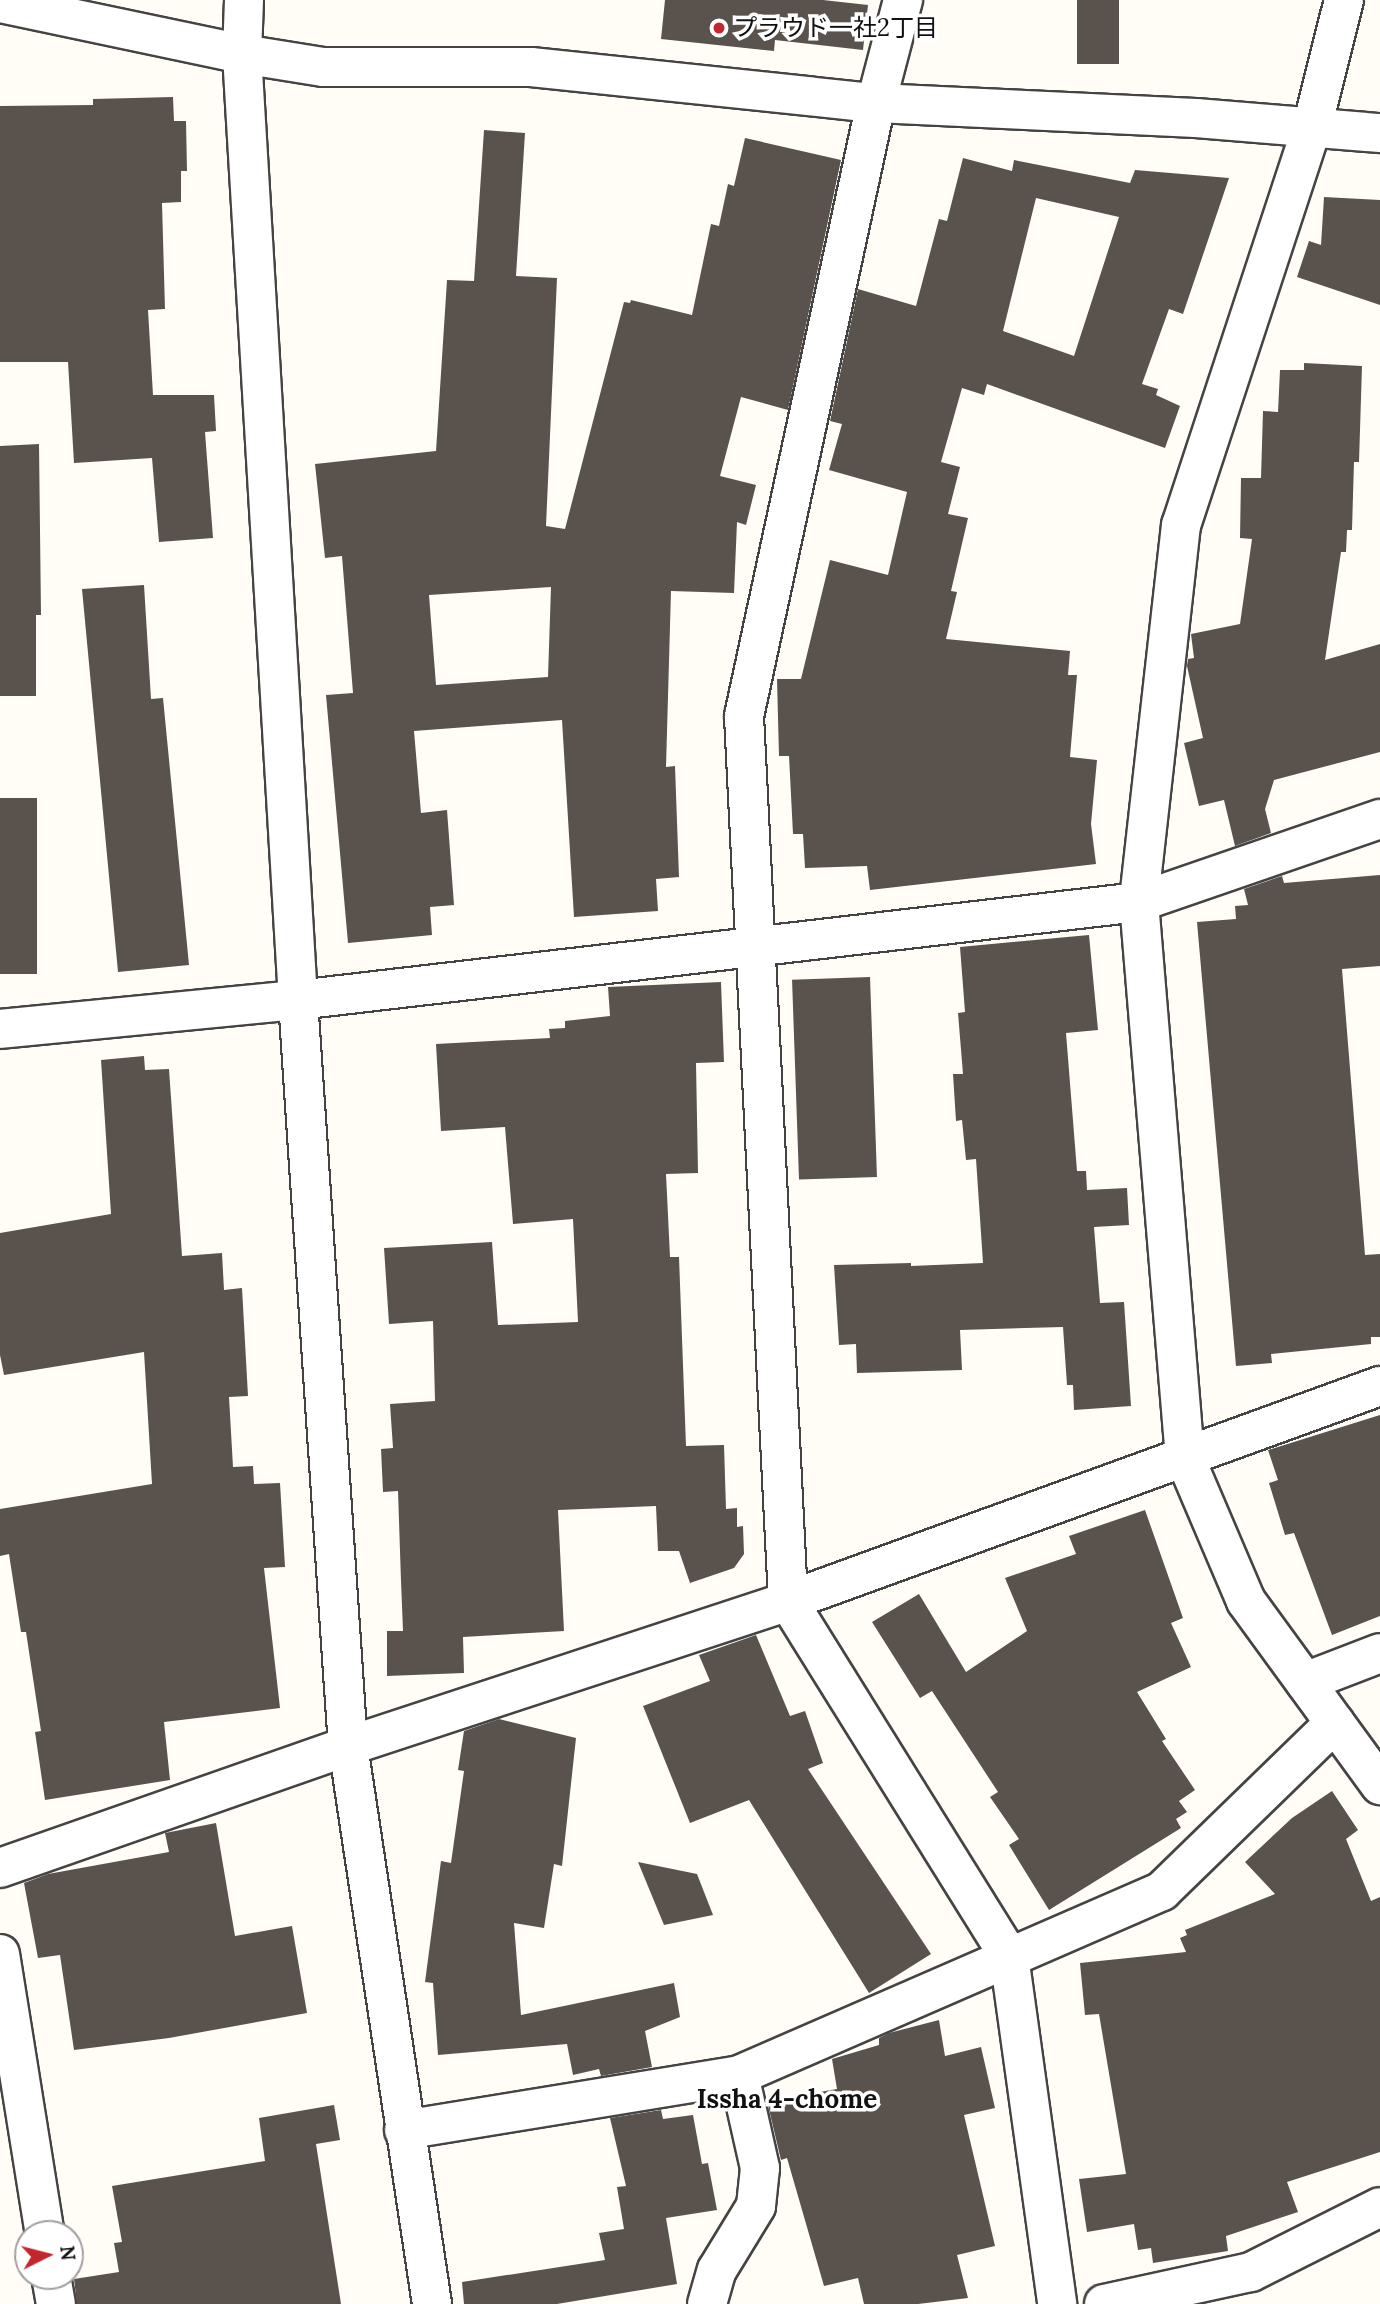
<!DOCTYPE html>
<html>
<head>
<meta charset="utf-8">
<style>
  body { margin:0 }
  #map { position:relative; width:1380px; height:2304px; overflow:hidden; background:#fffdf5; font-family:Lora,"Noto Sans JP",serif }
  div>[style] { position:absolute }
  .building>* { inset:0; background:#5a524d; transform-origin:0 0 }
  .roads { filter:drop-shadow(2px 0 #444) drop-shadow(-2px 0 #444) drop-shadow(0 2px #444) drop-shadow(0 -2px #444) }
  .minor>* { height:38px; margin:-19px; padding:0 19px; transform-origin:19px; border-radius:19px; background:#fff }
  .dots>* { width:19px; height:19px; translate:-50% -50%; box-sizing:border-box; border:4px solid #fff; border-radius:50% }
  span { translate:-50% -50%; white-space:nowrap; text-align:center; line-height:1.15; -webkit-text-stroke:7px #fff; paint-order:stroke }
  .poi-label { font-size:24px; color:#111 }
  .left { translate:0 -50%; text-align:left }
  .neighbourhood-label { font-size:26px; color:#111; font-weight:700 }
  .north { position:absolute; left:14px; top:2220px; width:70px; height:70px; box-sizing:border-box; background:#fff; border:2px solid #a0a0a0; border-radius:50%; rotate:84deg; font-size:19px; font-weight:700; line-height:28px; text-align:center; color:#111 }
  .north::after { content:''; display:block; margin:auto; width:24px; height:32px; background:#c4262e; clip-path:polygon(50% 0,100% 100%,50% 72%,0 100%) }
</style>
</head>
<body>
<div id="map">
  <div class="building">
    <div style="clip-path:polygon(665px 0,823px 0,868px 5px,863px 50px,775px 40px,774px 51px,661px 39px)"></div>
    <div style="left:1077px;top:0;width:42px;height:64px"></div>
    <div style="clip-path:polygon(173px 97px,174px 121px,186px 121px,187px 171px,181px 171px,181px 202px,162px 203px,165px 309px,148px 310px,153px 395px,214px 395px,216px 431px,205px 432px,213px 538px,159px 542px,152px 458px,74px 463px,68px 362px,0 362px,0 106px,93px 105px,93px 99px)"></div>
    <div style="clip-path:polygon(evenodd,484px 130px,525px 133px,516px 276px,557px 278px,546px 526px,565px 529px,624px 302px,630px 303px,631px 300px,692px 315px,711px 224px,719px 226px,728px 184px,734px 186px,745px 138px,841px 160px,788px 410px,741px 397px,720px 476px,756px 485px,746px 525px,737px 522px,734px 593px,671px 591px,666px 767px,675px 766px,679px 877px,656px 879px,658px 911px,574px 917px,562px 720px,414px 731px,421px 813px,447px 810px,454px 905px,430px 907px,432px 935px,348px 943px,326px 695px,353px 693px,342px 556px,325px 558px,315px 464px,436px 451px,447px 280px,474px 281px,484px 130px,551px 587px,548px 677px,436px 685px,429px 595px,551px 587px)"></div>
    <div style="clip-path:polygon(evenodd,963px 158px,1012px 171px,1014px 160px,1130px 183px,1135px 170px,1229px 178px,1183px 314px,1169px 309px,1142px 384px,1158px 389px,1156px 395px,1180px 406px,1165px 448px,987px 384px,984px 395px,962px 388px,941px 462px,960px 467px,948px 514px,968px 518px,951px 591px,957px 592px,946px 639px,1070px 651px,1068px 675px,1077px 675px,1070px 757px,1097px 760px,1091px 824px,1096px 864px,870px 890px,867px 866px,805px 868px,803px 834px,793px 834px,789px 756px,779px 756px,777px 679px,801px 679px,830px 560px,888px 575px,907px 492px,829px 470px,842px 424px,830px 421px,858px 289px,916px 306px,939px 219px,947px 221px,963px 158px,1036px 198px,1119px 217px,1074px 356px,1003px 331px,1036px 198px)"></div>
    <div style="clip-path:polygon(1324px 197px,1380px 200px,1380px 305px,1297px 277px,1309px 241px,1321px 245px)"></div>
    <div style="clip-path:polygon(1304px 363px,1362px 366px,1359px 462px,1354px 462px,1352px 530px,1347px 530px,1346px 552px,1341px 552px,1325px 660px,1380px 644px,1380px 752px,1274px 780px,1265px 809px,1271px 833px,1235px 846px,1224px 800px,1199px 806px,1184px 743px,1203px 738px,1187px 666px,1188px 659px,1194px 658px,1191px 634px,1240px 624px,1252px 539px,1240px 538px,1241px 478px,1261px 478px,1263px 411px,1278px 412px,1280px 370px,1304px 370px)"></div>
    <div style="clip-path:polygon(39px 444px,41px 615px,36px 615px,36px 696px,0 696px,0 446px)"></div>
    <div style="clip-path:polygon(144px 585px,151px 699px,163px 698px,189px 965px,118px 972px,82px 589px)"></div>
    <div style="left:37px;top:798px;width:176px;height:37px;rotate:90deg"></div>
    <div style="clip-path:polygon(1380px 875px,1380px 966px,1342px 969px,1365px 1255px,1380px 1254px,1380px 1337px,1371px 1337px,1371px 1344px,1271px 1354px,1272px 1363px,1236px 1366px,1197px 922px,1236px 919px,1235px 906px,1248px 905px,1244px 889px,1282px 876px,1284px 883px)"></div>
    <div style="clip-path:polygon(1089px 935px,1098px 1030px,1066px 1033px,1077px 1171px,1086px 1171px,1087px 1190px,1127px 1188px,1129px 1225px,1094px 1227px,1100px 1303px,1124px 1302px,1131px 1406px,1074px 1410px,1073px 1385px,1067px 1385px,1063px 1327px,960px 1330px,962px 1370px,857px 1373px,856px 1344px,839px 1345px,834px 1265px,911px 1263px,911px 1266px,983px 1263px,976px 1159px,966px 1160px,962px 1120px,956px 1121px,953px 1074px,963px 1074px,958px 1013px,965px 1012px,960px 947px)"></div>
    <div style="left:870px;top:977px;width:200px;height:78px;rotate:88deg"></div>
    <div style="clip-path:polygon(721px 982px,724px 1062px,696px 1063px,698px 1173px,666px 1174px,670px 1257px,679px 1257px,686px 1446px,724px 1445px,726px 1509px,737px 1508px,737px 1527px,743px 1526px,744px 1554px,734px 1568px,690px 1583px,679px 1551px,658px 1551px,656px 1506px,558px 1510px,564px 1631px,463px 1637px,464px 1673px,387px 1676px,387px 1631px,403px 1631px,401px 1581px,398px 1491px,383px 1492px,381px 1449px,393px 1448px,390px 1404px,435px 1401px,433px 1321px,389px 1324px,384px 1248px,492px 1242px,498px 1325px,578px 1322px,573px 1219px,513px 1224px,505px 1127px,441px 1131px,436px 1044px,550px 1038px,549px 1029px,565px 1028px,565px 1021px,610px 1016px,608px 987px)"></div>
    <div style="clip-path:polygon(144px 1056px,145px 1070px,169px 1069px,182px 1256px,222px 1253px,224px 1290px,242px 1288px,248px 1396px,229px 1397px,233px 1467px,253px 1466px,254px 1484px,280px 1483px,285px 1567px,264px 1568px,280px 1708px,164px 1722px,170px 1780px,45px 1800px,35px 1732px,41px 1731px,26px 1632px,21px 1632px,9px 1554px,0 1556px,0 1509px,152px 1484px,144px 1352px,4px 1375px,0 1355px,0 1233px,111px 1214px,101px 1060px)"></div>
    <div style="clip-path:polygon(1380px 1415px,1380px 1616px,1332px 1635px,1294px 1533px,1285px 1535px,1269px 1483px,1278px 1480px,1268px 1450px)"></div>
    <div style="clip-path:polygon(1145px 1510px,1183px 1618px,1171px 1623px,1191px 1667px,1137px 1692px,1166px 1739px,1162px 1741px,1195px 1790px,1179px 1801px,1187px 1812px,1176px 1819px,1181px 1828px,1049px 1910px,1009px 1845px,1019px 1839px,990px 1797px,998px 1792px,932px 1691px,920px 1698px,872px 1622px,919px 1594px,966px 1672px,1027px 1631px,1005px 1578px,1076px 1554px,1069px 1536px)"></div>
    <div style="clip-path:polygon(756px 1635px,790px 1716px,805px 1711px,823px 1763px,808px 1769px,931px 1954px,869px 1993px,749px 1800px,690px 1823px,643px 1706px,710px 1681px,699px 1655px)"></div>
    <div style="clip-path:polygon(499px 1719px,576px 1738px,562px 1866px,554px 1864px,544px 1928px,514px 1923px,521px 2015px,674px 1983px,680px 2017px,645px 2031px,652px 2067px,601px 2076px,599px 2069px,573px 2075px,567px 2044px,438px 2055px,433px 1983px,425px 1982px,441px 1861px,451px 1863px,464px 1771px,458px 1770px,464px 1731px)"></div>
    <div style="clip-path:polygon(1332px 1791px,1358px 1830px,1346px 1839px,1371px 1901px,1380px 1897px,1380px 2152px,1287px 2182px,1298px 2212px,1226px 2236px,1228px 2251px,1153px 2263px,1151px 2248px,1138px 2250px,1134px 2224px,1087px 2232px,1079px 2179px,1126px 2174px,1099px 2014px,1085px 2015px,1080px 1963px,1186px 1952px,1180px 1938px,1187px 1935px,1185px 1930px,1275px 1894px,1245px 1862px,1292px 1818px)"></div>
    <div style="clip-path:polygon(216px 1823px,235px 1936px,292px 1926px,307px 2013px,169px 2038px,74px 2050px,60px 1955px,38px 1958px,24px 1883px,48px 1874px,169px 1852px,165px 1833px)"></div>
    <div style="clip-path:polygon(638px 1862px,697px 1874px,713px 1915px,664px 1925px)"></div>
    <div style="clip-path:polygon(939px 2020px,945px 2056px,981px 2047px,995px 2108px,964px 2115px,995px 2246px,957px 2255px,968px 2298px,918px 2304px,864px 2304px,858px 2278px,824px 2286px,787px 2158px,781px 2160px,767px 2101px,837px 2089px,832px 2059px,879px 2045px,879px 2038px,889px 2033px)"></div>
    <div style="clip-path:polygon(334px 2105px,340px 2140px,316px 2144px,341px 2304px,77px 2304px,74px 2279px,119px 2272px,114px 2243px,122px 2242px,112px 2186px,265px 2161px,259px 2118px)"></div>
    <div style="clip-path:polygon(661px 2110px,663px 2119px,693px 2115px,702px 2164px,708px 2163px,717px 2210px,666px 2218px,677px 2284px,557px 2304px,464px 2304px,462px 2282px,605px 2260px,599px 2233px,624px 2229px,617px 2187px,626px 2186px,610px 2118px)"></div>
  </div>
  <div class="roads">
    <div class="minor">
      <div style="left:244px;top:0;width:54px;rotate:92.1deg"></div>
      <div style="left:242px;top:54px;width:948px;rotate:86.61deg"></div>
      <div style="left:298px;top:1000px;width:748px;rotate:86.17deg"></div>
      <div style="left:348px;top:1746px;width:564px;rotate:81.44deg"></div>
      <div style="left:903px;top:0;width:106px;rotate:104.7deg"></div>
      <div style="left:876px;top:103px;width:627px;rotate:102.15deg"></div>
      <div style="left:744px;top:716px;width:886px;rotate:87.15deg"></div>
      <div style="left:788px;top:1601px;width:418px;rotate:58.1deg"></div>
      <div style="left:1009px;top:1956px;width:351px;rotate:82.1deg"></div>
      <div style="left:1344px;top:0;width:131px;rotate:104.1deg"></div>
      <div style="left:1312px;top:127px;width:419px;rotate:108.2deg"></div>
      <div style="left:1181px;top:525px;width:379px;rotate:96.4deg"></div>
      <div style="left:1139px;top:902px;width:558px;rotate:85.27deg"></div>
      <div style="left:1185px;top:1458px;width:155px;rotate:66.9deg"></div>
      <div style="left:1246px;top:1601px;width:228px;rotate:53.9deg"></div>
      <div style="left:0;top:3px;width:247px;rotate:11.9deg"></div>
      <div style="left:242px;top:54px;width:82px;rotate:9.1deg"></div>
      <div style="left:323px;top:67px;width:208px"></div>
      <div style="left:531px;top:67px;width:347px;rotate:6deg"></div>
      <div style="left:876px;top:103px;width:320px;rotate:2.7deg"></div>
      <div style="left:1196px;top:118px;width:185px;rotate:4.7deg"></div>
      <div style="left:0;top:1029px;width:299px;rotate:-5.6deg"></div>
      <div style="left:298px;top:1000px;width:847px;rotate:-6.65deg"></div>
      <div style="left:1139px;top:902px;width:255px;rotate:-19deg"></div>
      <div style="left:1305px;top:1682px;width:80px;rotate:-21.1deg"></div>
      <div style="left:0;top:1868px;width:369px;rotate:-19.3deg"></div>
      <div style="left:348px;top:1746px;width:463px;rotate:-18.2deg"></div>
      <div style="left:788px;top:1601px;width:630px;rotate:-19.96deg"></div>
      <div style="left:0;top:1954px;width:284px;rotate:80.9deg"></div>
      <div style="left:404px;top:2130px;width:339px;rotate:-9.3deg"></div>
      <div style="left:739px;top:2075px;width:461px;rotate:-23.5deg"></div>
      <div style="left:1162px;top:1891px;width:241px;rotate:-44.2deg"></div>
      <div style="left:51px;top:2276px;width:28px;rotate:80deg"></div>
      <div style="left:707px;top:2304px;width:35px;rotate:-74deg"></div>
      <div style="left:717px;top:2270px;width:75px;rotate:-58.6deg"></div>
      <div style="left:756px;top:2206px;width:38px;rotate:-84deg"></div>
      <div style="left:760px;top:2168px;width:95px;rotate:-102.7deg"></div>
      <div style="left:1104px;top:2304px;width:150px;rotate:-12.3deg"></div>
      <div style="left:1251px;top:2272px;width:144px;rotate:-26.7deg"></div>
    </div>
  </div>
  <div class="dots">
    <div style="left:719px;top:28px;background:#c4262e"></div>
  </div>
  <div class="poi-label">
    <span class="left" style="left:733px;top:28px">プラウド一社2丁目</span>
  </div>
  <div class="neighbourhood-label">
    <span style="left:787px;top:2099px">Issha 4-chome</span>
  </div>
  <div class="north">N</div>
</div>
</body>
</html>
